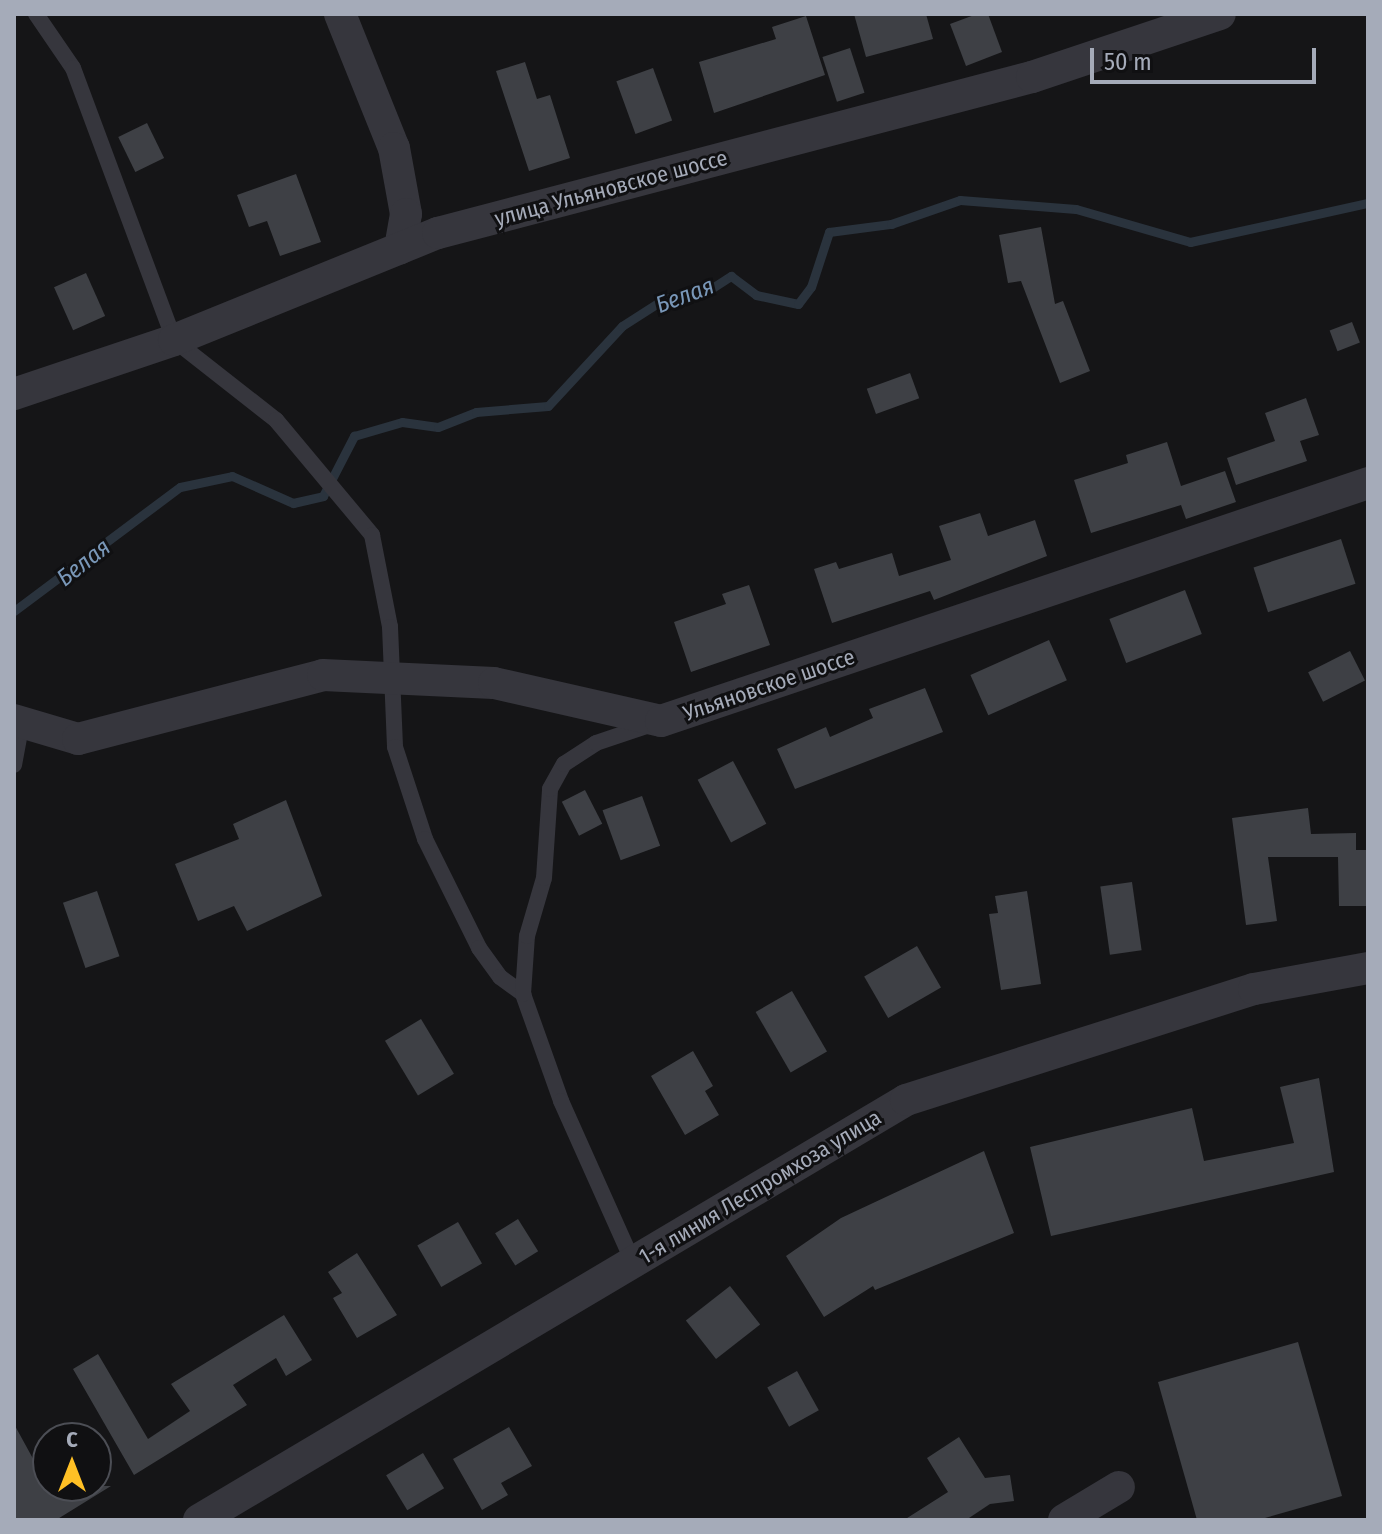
<!DOCTYPE html>
<html>
<head>
<meta charset="utf-8">
<style>
  body { margin:0 }
  #map { position:relative; width:1382px; height:1534px; overflow:hidden; background:#151517; font-family:"Fira Sans Condensed",sans-serif }
  div>[style] { position:absolute }
  .stream>* { height:9px; margin:-4.5px; padding:0 4.5px; transform-origin:4.5px; border-radius:4.5px; background:#2a333d }
  .building>* { inset:0; background:#3e4045; transform-origin:0 0 }
  .lane>* { height:16px; margin:-8px; padding:0 8px; transform-origin:8px; border-radius:8px; background:#36363d }
  .street>* { height:32px; margin:-16px; padding:0 16px; transform-origin:16px; border-radius:16px; background:#36363d }
  span { translate:-50% -50%; white-space:nowrap; text-align:center; line-height:1.15; -webkit-text-stroke:6px #101012; paint-order:stroke }
  .street-label { font-size:22px; color:#a5abb9 }
  .water-label { font-size:24px; color:#7997b8; font-style:italic }
  .frame { position:absolute; inset:0; border:16px solid #a5abb9; pointer-events:none }
  .north { position:absolute; left:32px; top:1422px; width:80px; height:80px; box-sizing:border-box; background:#101012; border:2px solid #4c4e55; border-radius:50%; rotate:0deg; font-size:22px; font-weight:700; line-height:32px; text-align:center; color:#a5abb9 }
  .north::after { content:''; display:block; margin:auto; width:28px; height:36px; background:#ffc025; clip-path:polygon(50% 0,100% 100%,50% 72%,0 100%) }
  .scale { position:absolute; left:1090px; top:48px; width:226px; height:36px; box-sizing:border-box; border:4px solid #a5abb9; border-top:0; padding-left:10px; font-size:24px; line-height:28px; white-space:nowrap; color:#a5abb9; -webkit-text-stroke:6px #101012; paint-order:stroke }
</style>
</head>
<body>
<div id="map">
  <div class="stream">
    <div style="left:14px;top:611px;width:207px;rotate:-36.8deg"></div>
    <div style="left:180px;top:487px;width:53px;rotate:-11.9deg"></div>
    <div style="left:232px;top:476px;width:67px;rotate:23.9deg"></div>
    <div style="left:293px;top:503px;width:31px;rotate:-13deg"></div>
    <div style="left:323px;top:496px;width:68px;rotate:-62.7deg"></div>
    <div style="left:354px;top:436px;width:50px;rotate:-16.3deg"></div>
    <div style="left:402px;top:422px;width:36px;rotate:8deg"></div>
    <div style="left:438px;top:427px;width:41px;rotate:-21.5deg"></div>
    <div style="left:476px;top:412px;width:72px;rotate:-4.8deg"></div>
    <div style="left:548px;top:406px;width:109px;rotate:-47.2deg"></div>
    <div style="left:622px;top:326px;width:50px;rotate:-32.7deg"></div>
    <div style="left:664px;top:299px;width:43px;rotate:-9.5deg"></div>
    <div style="left:706px;top:292px;width:30px;rotate:-33deg"></div>
    <div style="left:731px;top:276px;width:31px;rotate:37deg"></div>
    <div style="left:756px;top:295px;width:43px;rotate:12.1deg"></div>
    <div style="left:798px;top:304px;width:21px;rotate:-53deg"></div>
    <div style="left:811px;top:287px;width:58px;rotate:-71.9deg"></div>
    <div style="left:829px;top:232px;width:63px;rotate:-7.4deg"></div>
    <div style="left:891px;top:224px;width:73px;rotate:-19.2deg"></div>
    <div style="left:960px;top:200px;width:116px;rotate:4.4deg"></div>
    <div style="left:1076px;top:209px;width:119px;rotate:16.1deg"></div>
    <div style="left:1190px;top:242px;width:182px;rotate:-12.4deg"></div>
  </div>
  <div class="building">
    <div style="clip-path:polygon(854px 14px,926px 14px,933px 39px,866px 57px)"></div>
    <div style="clip-path:polygon(977px 14px,988px 14px,1002px 52px,966px 66px,950px 24px)"></div>
    <div style="clip-path:polygon(806px 16px,825px 75px,714px 113px,699px 62px,776px 39px,772px 27px)"></div>
    <div style="left:850px;top:48px;width:47px;height:29px;rotate:72deg"></div>
    <div style="clip-path:polygon(525px 62px,537px 99px,550px 95px,570px 158px,529px 171px,496px 71px)"></div>
    <div style="left:653px;top:68px;width:56px;height:39px;rotate:70deg"></div>
    <div style="left:147px;top:123px;width:39px;height:32px;rotate:64deg"></div>
    <div style="clip-path:polygon(296px 174px,321px 242px,280px 256px,267px 221px,249px 227px,237px 195px)"></div>
    <div style="clip-path:polygon(1041px 227px,1055px 304px,1063px 301px,1090px 371px,1060px 383px,1021px 281px,1008px 283px,999px 235px)"></div>
    <div style="left:86px;top:273px;width:47px;height:35px;rotate:66deg"></div>
    <div style="left:1352px;top:322px;width:22px;height:24px;rotate:69deg"></div>
    <div style="left:910px;top:373px;width:27px;height:46px;rotate:70deg"></div>
    <div style="clip-path:polygon(1306px 398px,1319px 435px,1300px 441px,1307px 461px,1236px 485px,1227px 458px,1275px 441px,1265px 413px)"></div>
    <div style="clip-path:polygon(1167px 442px,1181px 486px,1225px 471px,1236px 502px,1186px 519px,1181px 505px,1091px 533px,1074px 480px,1128px 463px,1126px 455px)"></div>
    <div style="clip-path:polygon(980px 513px,988px 536px,1035px 520px,1047px 556px,934px 600px,930px 591px,832px 623px,814px 569px,836px 562px,839px 569px,892px 553px,899px 576px,951px 560px,939px 526px)"></div>
    <div style="left:1341px;top:539px;width:47px;height:92px;rotate:72deg"></div>
    <div style="clip-path:polygon(749px 585px,770px 645px,691px 672px,674px 622px,726px 604px,722px 594px)"></div>
    <div style="left:1185px;top:590px;width:47px;height:81px;rotate:69deg"></div>
    <div style="left:1049px;top:640px;width:44px;height:86px;rotate:66deg"></div>
    <div style="left:1350px;top:651px;width:33px;height:47px;rotate:63deg"></div>
    <div style="clip-path:polygon(925px 688px,943px 732px,795px 789px,777px 749px,826px 727px,830px 737px,873px 718px,869px 709px)"></div>
    <div style="left:733px;top:761px;width:71px;height:40px;rotate:62deg"></div>
    <div style="left:585px;top:790px;width:38px;height:26px;rotate:63deg"></div>
    <div style="left:642px;top:796px;width:53px;height:42px;rotate:70deg"></div>
    <div style="clip-path:polygon(286px 800px,322px 896px,247px 931px,234px 906px,198px 921px,175px 864px,239px 839px,233px 824px)"></div>
    <div style="clip-path:polygon(1308px 808px,1311px 834px,1356px 833px,1356px 850px,1368px 850px,1368px 906px,1339px 906px,1338px 857px,1268px 857px,1277px 921px,1246px 925px,1232px 818px)"></div>
    <div style="left:1132px;top:882px;width:69px;height:32px;rotate:82deg"></div>
    <div style="left:97px;top:891px;width:69px;height:36px;rotate:71deg"></div>
    <div style="clip-path:polygon(1027px 891px,1041px 984px,1001px 990px,989px 914px,998px 913px,995px 896px)"></div>
    <div style="left:917px;top:946px;width:48px;height:61px;rotate:60deg"></div>
    <div style="left:792px;top:991px;width:70px;height:42px;rotate:60deg"></div>
    <div style="left:421px;top:1019px;width:64px;height:42px;rotate:59deg"></div>
    <div style="clip-path:polygon(693px 1051px,713px 1086px,705px 1091px,719px 1115px,685px 1135px,651px 1076px)"></div>
    <div style="clip-path:polygon(1319px 1078px,1334px 1172px,1051px 1236px,1030px 1147px,1192px 1108px,1204px 1161px,1294px 1143px,1280px 1087px)"></div>
    <div style="clip-path:polygon(984px 1151px,1014px 1233px,875px 1290px,873px 1286px,824px 1317px,786px 1256px,841px 1218px)"></div>
    <div style="left:518px;top:1219px;width:38px;height:27px;rotate:58deg"></div>
    <div style="left:458px;top:1222px;width:48px;height:47px;rotate:60deg"></div>
    <div style="clip-path:polygon(357px 1253px,397px 1315px,357px 1338px,333px 1298px,342px 1293px,328px 1272px)"></div>
    <div style="left:730px;top:1286px;width:49px;height:56px;rotate:52deg"></div>
    <div style="clip-path:polygon(284px 1315px,312px 1360px,286px 1376px,276px 1358px,233px 1385px,247px 1405px,134px 1475px,73px 1369px,98px 1354px,148px 1439px,190px 1411px,171px 1384px)"></div>
    <div style="clip-path:polygon(1298px 1342px,1342px 1496px,1258px 1520px,1197px 1520px,1158px 1382px)"></div>
    <div style="left:797px;top:1371px;width:45px;height:34px;rotate:61deg"></div>
    <div style="clip-path:polygon(14px 1424px,48px 1486px,111px 1486px,56px 1520px,14px 1520px)"></div>
    <div style="clip-path:polygon(509px 1427px,532px 1466px,501px 1483px,508px 1495px,482px 1510px,453px 1459px)"></div>
    <div style="clip-path:polygon(959px 1437px,985px 1478px,1010px 1475px,1014px 1501px,990px 1504px,966px 1520px,904px 1520px,948px 1492px,927px 1458px)"></div>
    <div style="left:423px;top:1453px;width:41px;height:43px;rotate:59deg"></div>
  </div>
  <div class="lane">
    <div style="left:36px;top:14px;width:65px;rotate:55.6deg"></div>
    <div style="left:73px;top:68px;width:290px;rotate:69.6deg"></div>
    <div style="left:174px;top:340px;width:130px;rotate:38.1deg"></div>
    <div style="left:276px;top:420px;width:150px;rotate:50.1deg"></div>
    <div style="left:372px;top:535px;width:94px;rotate:78.9deg"></div>
    <div style="left:390px;top:627px;width:120px;rotate:87.6deg"></div>
    <div style="left:395px;top:747px;width:97px;rotate:71.9deg"></div>
    <div style="left:425px;top:839px;width:122px;rotate:63.6deg"></div>
    <div style="left:479px;top:948px;width:36px;rotate:54deg"></div>
    <div style="left:500px;top:977px;width:29px;rotate:36deg"></div>
    <div style="left:523px;top:994px;width:114px;rotate:70.4deg"></div>
    <div style="left:561px;top:1101px;width:176px;rotate:65.9deg"></div>
    <div style="left:14px;top:765px;width:44px;rotate:-79.5deg"></div>
    <div style="left:523px;top:994px;width:58px;rotate:-86.1deg"></div>
    <div style="left:527px;top:936px;width:60px;rotate:-73.7deg"></div>
    <div style="left:544px;top:878px;width:89px;rotate:-86.1deg"></div>
    <div style="left:550px;top:789px;width:29px;rotate:-61deg"></div>
    <div style="left:564px;top:764px;width:38px;rotate:-33deg"></div>
    <div style="left:596px;top:743px;width:59px;rotate:-18.7deg"></div>
  </div>
  <div class="street">
    <div style="left:340px;top:14px;width:144px;rotate:68.1deg"></div>
    <div style="left:394px;top:148px;width:67px;rotate:79.7deg"></div>
    <div style="left:406px;top:214px;width:35px;rotate:100deg"></div>
    <div style="left:14px;top:394px;width:169px;rotate:-18.6deg"></div>
    <div style="left:174px;top:340px;width:285px;rotate:-22.1deg"></div>
    <div style="left:438px;top:233px;width:614px;rotate:-14.72deg"></div>
    <div style="left:1032px;top:77px;width:198px;rotate:-18.5deg"></div>
    <div style="left:14px;top:720px;width:67px;rotate:16.5deg"></div>
    <div style="left:78px;top:739px;width:253px;rotate:-14.6deg"></div>
    <div style="left:323px;top:675px;width:171px;rotate:2.7deg"></div>
    <div style="left:494px;top:683px;width:171px;rotate:12.8deg"></div>
    <div style="left:661px;top:721px;width:746px;rotate:-18.6deg"></div>
    <div style="left:199px;top:1520px;width:822px;rotate:-30.71deg"></div>
    <div style="left:906px;top:1100px;width:365px;rotate:-17.7deg"></div>
    <div style="left:1254px;top:989px;width:116px;rotate:-10.4deg"></div>
    <div style="left:1064px;top:1520px;width:64px;rotate:-31deg"></div>
  </div>
  <div class="street-label">
    <span style="left:611px;top:188px;rotate:-15deg">улица Ульяновское шоссе</span>
    <span style="left:769px;top:685px;rotate:-19deg">Ульяновское шоссе</span>
    <span style="left:760px;top:1187px;rotate:-31deg">1-я линия Леспромхоза улица</span>
  </div>
  <div class="water-label">
    <span style="left:685px;top:296px;rotate:-21deg">Белая</span>
    <span style="left:84px;top:563px;rotate:-38deg">Белая</span>
  </div>
  <div class="frame"></div>
  <div class="north">С</div>
  <div class="scale">50 m</div>
</div>
</body>
</html>
